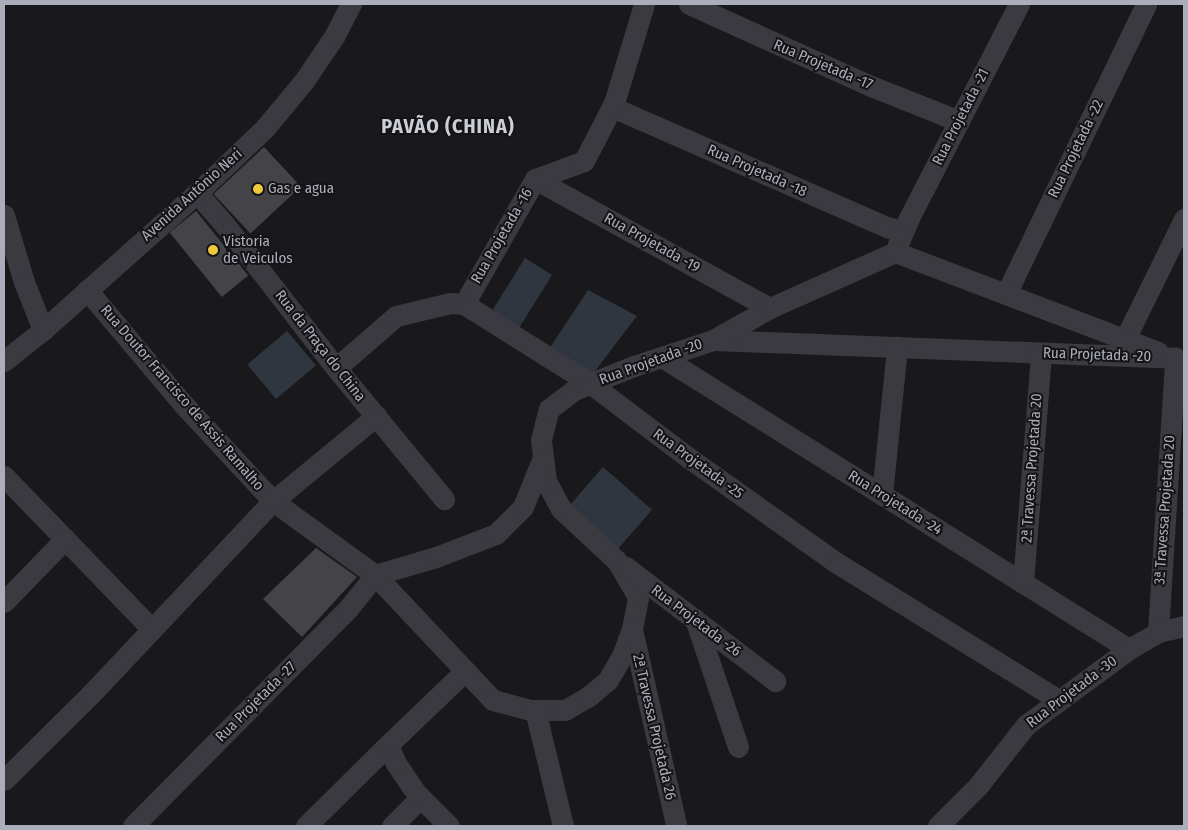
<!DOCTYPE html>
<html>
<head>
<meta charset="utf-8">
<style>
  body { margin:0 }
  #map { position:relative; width:1188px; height:830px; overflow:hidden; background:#19191b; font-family:"Fira Sans Condensed",sans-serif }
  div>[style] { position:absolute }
  .water>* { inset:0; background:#2f363f; transform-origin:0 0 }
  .building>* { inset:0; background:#434348; transform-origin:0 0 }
  .minor>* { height:21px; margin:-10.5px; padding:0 10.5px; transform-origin:10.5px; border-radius:10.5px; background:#3a3a40 }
  .dots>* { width:14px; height:14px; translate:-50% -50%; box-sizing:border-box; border:2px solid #141416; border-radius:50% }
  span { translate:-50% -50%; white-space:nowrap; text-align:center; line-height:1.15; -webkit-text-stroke:4px #141416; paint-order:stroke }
  .street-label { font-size:15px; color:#abaeba }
  .poi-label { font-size:15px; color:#abaeba }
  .left { translate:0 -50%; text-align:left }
  .district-label { font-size:20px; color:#ccced6; font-weight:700; letter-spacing:1px }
  .frame { position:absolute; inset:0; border:5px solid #abaeba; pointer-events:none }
</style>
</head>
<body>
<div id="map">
  <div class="water">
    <div style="left:525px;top:258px;width:32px;height:72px;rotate:32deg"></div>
    <div style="clip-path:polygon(588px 290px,637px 316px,589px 379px,547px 352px)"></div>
    <div style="left:287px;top:331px;width:45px;height:52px;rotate:50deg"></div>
    <div style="left:603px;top:467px;width:65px;height:54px;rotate:41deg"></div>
  </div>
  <div class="building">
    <div style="left:264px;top:147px;width:54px;height:69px;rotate:47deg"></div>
    <div style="left:196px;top:211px;width:83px;height:34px;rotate:51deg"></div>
    <div style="clip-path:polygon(316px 548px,357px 577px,302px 637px,263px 599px)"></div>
  </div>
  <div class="minor">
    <div style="left:689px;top:4px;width:200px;rotate:24.3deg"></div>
    <div style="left:871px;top:86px;width:95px;rotate:21.7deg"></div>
    <div style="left:612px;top:107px;width:300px;rotate:23.6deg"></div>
    <div style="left:887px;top:227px;width:16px;rotate:14deg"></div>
    <div style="left:535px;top:179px;width:268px;rotate:28.8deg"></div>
    <div style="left:197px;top:193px;width:43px;rotate:48.8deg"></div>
    <div style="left:225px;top:225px;width:181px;rotate:52.2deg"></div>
    <div style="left:336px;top:368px;width:170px;rotate:50.5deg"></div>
    <div style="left:4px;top:215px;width:70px;rotate:73.4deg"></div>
    <div style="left:24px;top:282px;width:52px;rotate:68.4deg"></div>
    <div style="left:898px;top:244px;width:26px;rotate:-67deg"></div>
    <div style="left:908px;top:220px;width:243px;rotate:-62.8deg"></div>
    <div style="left:87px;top:290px;width:150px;rotate:49.9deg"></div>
    <div style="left:184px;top:405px;width:131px;rotate:47.2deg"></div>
    <div style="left:273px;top:501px;width:126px;rotate:36deg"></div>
    <div style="left:375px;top:575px;width:172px;rotate:46.7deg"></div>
    <div style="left:493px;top:700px;width:39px;rotate:15deg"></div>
    <div style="left:531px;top:710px;width:34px"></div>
    <div style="left:565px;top:710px;width:28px;rotate:-30deg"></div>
    <div style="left:589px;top:696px;width:25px;rotate:-40deg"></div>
    <div style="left:608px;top:680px;width:28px;rotate:-60deg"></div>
    <div style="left:622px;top:656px;width:29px;rotate:-70deg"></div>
    <div style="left:632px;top:629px;width:33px;rotate:-79deg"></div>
    <div style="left:638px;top:597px;width:42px;rotate:-120.3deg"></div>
    <div style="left:617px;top:561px;width:76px;rotate:-137.1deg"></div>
    <div style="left:561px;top:509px;width:32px;rotate:-118deg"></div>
    <div style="left:546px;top:481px;width:41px;rotate:-97deg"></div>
    <div style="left:541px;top:440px;width:32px;rotate:-76deg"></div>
    <div style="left:549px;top:409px;width:31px;rotate:-37deg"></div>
    <div style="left:574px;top:390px;width:65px;rotate:-21.8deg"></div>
    <div style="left:634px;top:366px;width:83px;rotate:-18.2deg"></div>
    <div style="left:713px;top:340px;width:462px;rotate:2.2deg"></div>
    <div style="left:1006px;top:294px;width:322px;rotate:-64.2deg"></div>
    <div style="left:464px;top:304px;width:144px;rotate:-60.4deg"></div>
    <div style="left:535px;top:179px;width:52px;rotate:-20.2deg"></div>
    <div style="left:584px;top:161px;width:65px;rotate:-62.7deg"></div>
    <div style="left:614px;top:103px;width:103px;rotate:-73.1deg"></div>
    <div style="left:1125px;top:339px;width:134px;rotate:-63.8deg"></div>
    <div style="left:713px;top:340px;width:65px;rotate:-29.3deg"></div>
    <div style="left:770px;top:308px;width:137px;rotate:-24.1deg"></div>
    <div style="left:895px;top:252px;width:281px;rotate:20.8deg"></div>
    <div style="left:662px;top:357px;width:551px;rotate:32.02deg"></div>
    <div style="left:4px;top:361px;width:50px;rotate:-38.5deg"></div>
    <div style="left:43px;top:330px;width:206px;rotate:-41.7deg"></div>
    <div style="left:197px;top:193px;width:94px;rotate:-43.7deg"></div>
    <div style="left:265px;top:128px;width:61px;rotate:-50.3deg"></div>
    <div style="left:304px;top:81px;width:55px;rotate:-56deg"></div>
    <div style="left:335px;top:35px;width:35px;rotate:-63deg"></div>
    <div style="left:336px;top:368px;width:79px;rotate:-40.9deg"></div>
    <div style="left:396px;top:316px;width:56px;rotate:-13.5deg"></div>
    <div style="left:450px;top:303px;width:14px;rotate:4deg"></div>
    <div style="left:464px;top:304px;width:150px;rotate:32.2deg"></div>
    <div style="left:591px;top:384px;width:123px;rotate:37.1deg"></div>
    <div style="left:689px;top:458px;width:181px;rotate:35.4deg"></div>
    <div style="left:837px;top:563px;width:261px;rotate:31.7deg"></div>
    <div style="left:4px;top:476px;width:213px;rotate:46deg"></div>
    <div style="left:882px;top:495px;width:149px;rotate:-84.2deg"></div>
    <div style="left:626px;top:567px;width:188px;rotate:37.4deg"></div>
    <div style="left:1023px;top:583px;width:231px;rotate:-85.5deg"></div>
    <div style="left:4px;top:602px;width:88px;rotate:-45.9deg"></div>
    <div style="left:695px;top:619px;width:135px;rotate:71.4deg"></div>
    <div style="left:632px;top:629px;width:201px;rotate:77.3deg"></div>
    <div style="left:1158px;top:632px;width:275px;rotate:-86.4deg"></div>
    <div style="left:535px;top:710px;width:119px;rotate:76.4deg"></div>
    <div style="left:4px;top:780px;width:121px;rotate:-44.7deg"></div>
    <div style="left:90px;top:695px;width:267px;rotate:-46.7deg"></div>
    <div style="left:273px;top:501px;width:134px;rotate:-39.5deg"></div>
    <div style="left:133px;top:826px;width:304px;rotate:-45.3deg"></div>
    <div style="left:347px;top:610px;width:45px;rotate:-51.3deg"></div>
    <div style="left:375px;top:575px;width:64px;rotate:-16.4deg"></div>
    <div style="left:436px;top:557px;width:64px;rotate:-21deg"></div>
    <div style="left:496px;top:534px;width:38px;rotate:-45deg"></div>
    <div style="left:523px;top:507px;width:51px;rotate:-68deg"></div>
    <div style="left:306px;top:826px;width:117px;rotate:-44.7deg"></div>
    <div style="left:392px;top:826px;width:40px;rotate:-45deg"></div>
    <div style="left:449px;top:826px;width:47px;rotate:-135deg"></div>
    <div style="left:416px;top:793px;width:36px;rotate:-124deg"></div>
    <div style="left:396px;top:763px;width:17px;rotate:-115deg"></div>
    <div style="left:389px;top:748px;width:8px;rotate:-67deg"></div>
    <div style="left:392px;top:741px;width:101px;rotate:-43.8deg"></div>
    <div style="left:938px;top:826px;width:57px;rotate:-45deg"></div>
    <div style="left:978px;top:786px;width:78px;rotate:-51.8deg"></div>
    <div style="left:1026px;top:725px;width:128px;rotate:-36.4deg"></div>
    <div style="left:1129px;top:649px;width:34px;rotate:-30deg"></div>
    <div style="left:1158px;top:632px;width:27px;rotate:-13deg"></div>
  </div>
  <div class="dots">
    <div style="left:258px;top:189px;background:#eec83d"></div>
    <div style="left:213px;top:250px;background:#eec83d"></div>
  </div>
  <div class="street-label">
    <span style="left:823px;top:65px;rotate:23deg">Rua Projetada -17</span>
    <span style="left:961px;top:117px;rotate:-63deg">Rua Projetada -21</span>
    <span style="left:1076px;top:149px;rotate:-64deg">Rua Projetada -22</span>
    <span style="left:757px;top:171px;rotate:24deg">Rua Projetada -18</span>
    <span style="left:192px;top:195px;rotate:-42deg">Avenida Antônio Neri</span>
    <span style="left:502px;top:236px;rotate:-60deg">Rua Projetada -16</span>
    <span style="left:652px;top:243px;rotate:29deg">Rua Projetada -19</span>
    <span style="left:320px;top:346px;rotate:52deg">Rua da Praça do China</span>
    <span style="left:1097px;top:355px;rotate:2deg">Rua Projetada -20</span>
    <span style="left:651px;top:362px;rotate:-20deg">Rua Projetada -20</span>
    <span style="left:182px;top:398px;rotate:49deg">Rua Doutor Francisco de Assis Ramalho</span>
    <span style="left:698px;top:464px;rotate:36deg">Rua Projetada -25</span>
    <span style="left:1032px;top:468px;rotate:-86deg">2ª Travessa Projetada 20</span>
    <span style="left:895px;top:503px;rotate:32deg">Rua Projetada -24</span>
    <span style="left:1165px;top:510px;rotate:-86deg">3ª Travessa Projetada 20</span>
    <span style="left:696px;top:621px;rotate:37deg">Rua Projetada -26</span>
    <span style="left:1072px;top:692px;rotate:-37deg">Rua Projetada -30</span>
    <span style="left:256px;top:702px;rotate:-45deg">Rua Projetada -27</span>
    <span style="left:654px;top:727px;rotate:77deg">2ª Travessa Projetada 26</span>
  </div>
  <div class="poi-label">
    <span class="left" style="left:268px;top:189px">Gas e agua</span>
    <span class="left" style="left:223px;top:250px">Vistoria<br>de Veiculos</span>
  </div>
  <div class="district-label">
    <span style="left:448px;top:126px">PAVÃO (CHINA)</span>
  </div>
  <div class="frame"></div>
</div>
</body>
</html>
